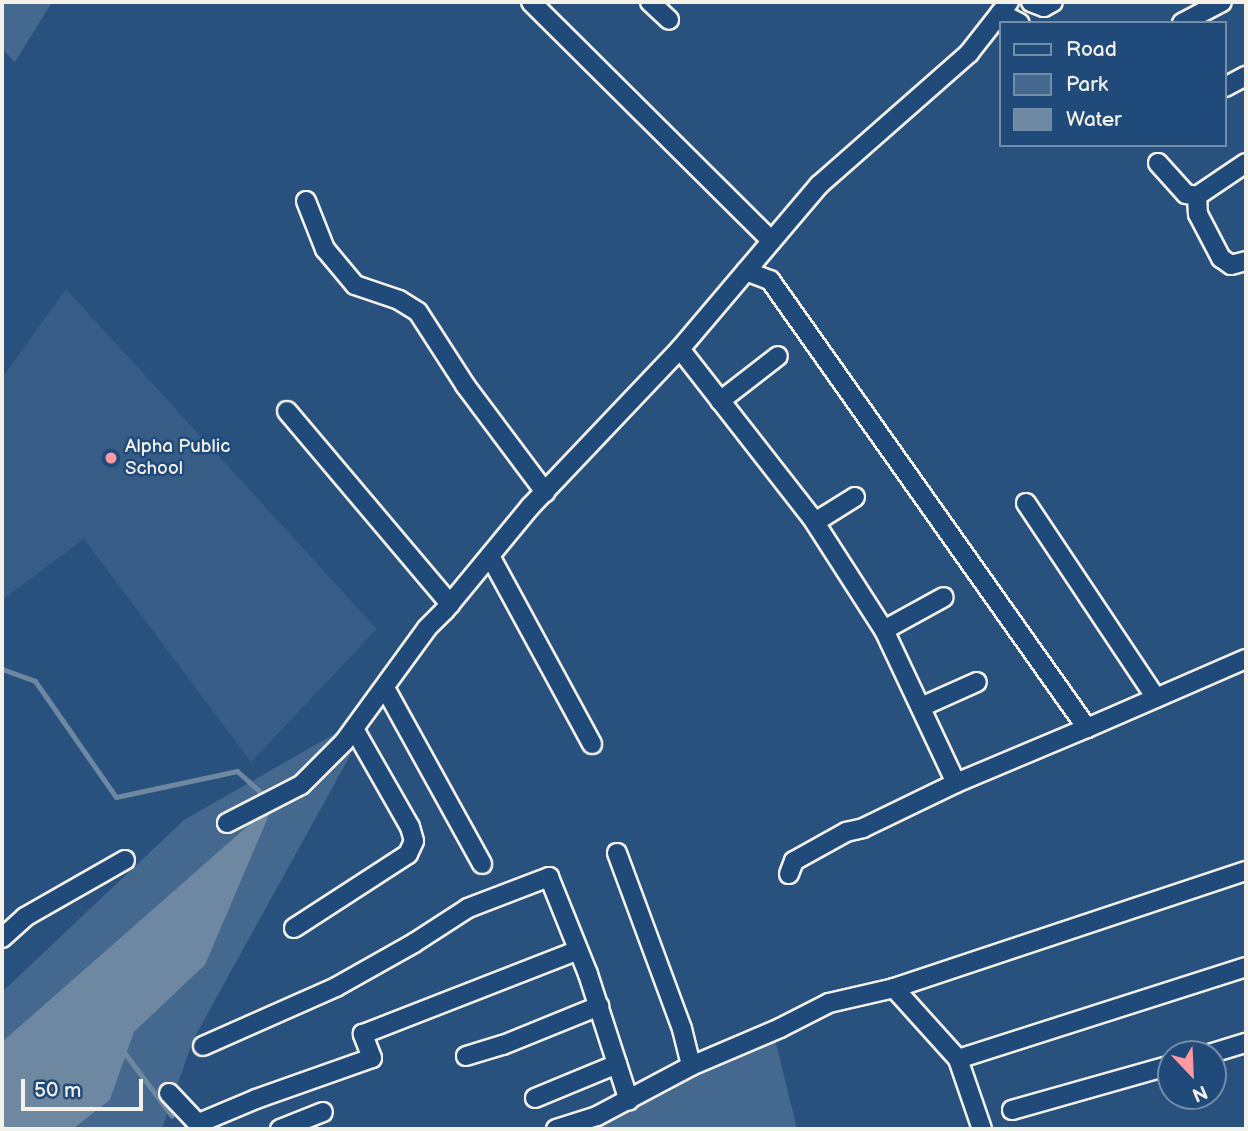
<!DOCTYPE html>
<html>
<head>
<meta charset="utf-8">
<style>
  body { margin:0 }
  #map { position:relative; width:1248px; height:1131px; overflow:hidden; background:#28517e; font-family:"Balsamiq Sans",sans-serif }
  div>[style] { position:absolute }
  .built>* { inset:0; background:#375d86 }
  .green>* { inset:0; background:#45688e }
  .water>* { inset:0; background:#6e88a2 }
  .stream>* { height:5px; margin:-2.5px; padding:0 2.5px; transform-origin:2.5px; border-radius:2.5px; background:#6e88a2 }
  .roads { filter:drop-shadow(2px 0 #f4f1e8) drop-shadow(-2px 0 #f4f1e8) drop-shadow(0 2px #f4f1e8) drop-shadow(0 -2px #f4f1e8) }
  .street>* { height:18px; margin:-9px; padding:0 9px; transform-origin:9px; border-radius:9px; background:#1f4a7a }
  .dots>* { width:19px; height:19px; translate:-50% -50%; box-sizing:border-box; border:4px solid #1f4a7a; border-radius:50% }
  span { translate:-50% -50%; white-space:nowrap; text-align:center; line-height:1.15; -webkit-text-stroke:5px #1f4a7a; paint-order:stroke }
  .poi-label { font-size:19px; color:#f4f1e8 }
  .left { translate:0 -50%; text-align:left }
  .frame { position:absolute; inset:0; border:4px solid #f4f1e8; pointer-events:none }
  .legend { position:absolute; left:999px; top:21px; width:228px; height:126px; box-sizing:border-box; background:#1f4a7a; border:2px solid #748da6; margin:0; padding:9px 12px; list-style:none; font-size:21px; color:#f4f1e8 }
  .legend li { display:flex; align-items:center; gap:14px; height:35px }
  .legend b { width:35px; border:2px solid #748da6 }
  .north { position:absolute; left:1157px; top:1040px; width:70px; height:70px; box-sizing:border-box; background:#1f4a7a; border:2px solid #748da6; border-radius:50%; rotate:157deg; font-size:19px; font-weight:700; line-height:28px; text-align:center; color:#f4f1e8 }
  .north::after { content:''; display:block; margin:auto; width:24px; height:32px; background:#ff9aa2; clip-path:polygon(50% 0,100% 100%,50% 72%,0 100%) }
  .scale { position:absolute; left:21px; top:1079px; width:122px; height:32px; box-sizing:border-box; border:4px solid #f4f1e8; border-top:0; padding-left:9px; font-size:21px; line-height:24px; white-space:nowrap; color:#f4f1e8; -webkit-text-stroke:5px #1f4a7a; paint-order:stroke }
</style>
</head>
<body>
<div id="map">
  <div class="built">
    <div style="clip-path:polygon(66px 289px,377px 629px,251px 762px,84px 539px,2px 600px,2px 378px)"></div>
  </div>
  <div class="green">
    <div style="clip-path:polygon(2px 2px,52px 2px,15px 62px,2px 49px)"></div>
    <div style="clip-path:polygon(336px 733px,351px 754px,193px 1040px,162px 1129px,73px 1129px,110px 1100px,134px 1032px,205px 965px,2px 1042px,2px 992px,184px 820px)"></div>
    <div style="clip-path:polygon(774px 1035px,797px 1129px,578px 1129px)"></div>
  </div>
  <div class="water">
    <div style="clip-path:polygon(274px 803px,205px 965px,134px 1032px,110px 1100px,73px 1129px,2px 1129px,2px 1042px)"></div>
  </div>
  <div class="stream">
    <div style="left:2px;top:669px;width:35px;rotate:20deg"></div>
    <div style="left:35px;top:681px;width:141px;rotate:55.1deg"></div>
    <div style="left:116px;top:797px;width:124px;rotate:-12.1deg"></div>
    <div style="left:237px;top:771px;width:40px;rotate:42deg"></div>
    <div style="left:123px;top:1051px;width:81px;rotate:53deg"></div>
  </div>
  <div class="roads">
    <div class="street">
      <div style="left:531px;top:2px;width:339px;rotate:44.8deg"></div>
      <div style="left:650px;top:2px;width:26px;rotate:43deg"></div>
      <div style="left:1031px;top:2px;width:14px;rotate:21deg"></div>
      <div style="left:1044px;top:7px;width:10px;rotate:-29deg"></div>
      <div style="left:1000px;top:13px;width:22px;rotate:27deg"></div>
      <div style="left:1182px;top:23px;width:45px;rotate:-27.7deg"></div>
      <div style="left:1225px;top:87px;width:24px;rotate:-28deg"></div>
      <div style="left:1158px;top:163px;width:42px;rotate:47.9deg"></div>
      <div style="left:1186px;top:194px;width:11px;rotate:10deg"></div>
      <div style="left:1197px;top:196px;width:59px;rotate:-34deg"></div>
      <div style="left:1197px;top:196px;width:18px;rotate:87deg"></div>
      <div style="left:1198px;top:214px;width:50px;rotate:62.4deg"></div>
      <div style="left:1221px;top:258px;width:12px;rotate:35deg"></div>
      <div style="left:1231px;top:265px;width:16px;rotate:-15deg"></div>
      <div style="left:306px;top:201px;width:52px;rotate:68.4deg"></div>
      <div style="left:325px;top:249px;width:47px;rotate:50.2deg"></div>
      <div style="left:355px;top:285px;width:46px;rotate:18.8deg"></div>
      <div style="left:399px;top:300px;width:22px;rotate:32deg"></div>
      <div style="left:418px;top:312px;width:87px;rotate:57.2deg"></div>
      <div style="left:465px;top:385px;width:134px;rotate:53.2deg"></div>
      <div style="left:746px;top:271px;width:26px;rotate:21deg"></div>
      <div style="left:770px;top:280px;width:549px;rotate:54.72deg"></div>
      <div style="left:1087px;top:728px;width:173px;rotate:-23.5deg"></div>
      <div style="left:680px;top:349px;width:214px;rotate:52deg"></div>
      <div style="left:812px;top:518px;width:133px;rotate:57.3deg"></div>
      <div style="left:884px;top:630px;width:169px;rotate:64.8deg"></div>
      <div style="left:720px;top:401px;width:73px;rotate:-37.8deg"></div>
      <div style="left:287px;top:411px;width:253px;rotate:49.8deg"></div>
      <div style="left:1026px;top:503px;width:234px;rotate:56.3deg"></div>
      <div style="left:815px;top:522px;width:47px;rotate:-32deg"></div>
      <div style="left:490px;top:556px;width:214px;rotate:61.5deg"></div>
      <div style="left:884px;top:630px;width:68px;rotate:-28.8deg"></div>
      <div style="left:385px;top:688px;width:201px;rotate:61.1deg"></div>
      <div style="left:921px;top:707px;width:61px;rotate:-24.1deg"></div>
      <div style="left:227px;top:823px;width:83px;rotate:-27.2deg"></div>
      <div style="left:301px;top:785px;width:61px;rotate:-45deg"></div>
      <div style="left:344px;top:742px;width:141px;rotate:-53.9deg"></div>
      <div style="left:427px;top:628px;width:25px;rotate:-45deg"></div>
      <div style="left:445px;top:610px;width:134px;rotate:-50.5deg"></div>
      <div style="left:530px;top:507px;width:218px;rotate:-46.5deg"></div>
      <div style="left:680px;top:349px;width:215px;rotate:-49.7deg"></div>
      <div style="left:819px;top:185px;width:200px;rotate:-41.3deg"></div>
      <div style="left:969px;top:53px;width:65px;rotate:-51.9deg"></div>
      <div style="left:617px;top:853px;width:188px;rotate:69.7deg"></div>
      <div style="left:682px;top:1029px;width:38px;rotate:76deg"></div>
      <div style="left:789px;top:874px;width:14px;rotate:-69deg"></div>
      <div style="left:794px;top:861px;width:60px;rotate:-29.1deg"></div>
      <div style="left:846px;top:832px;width:17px;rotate:-13deg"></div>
      <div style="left:863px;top:828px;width:103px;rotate:-25.8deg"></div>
      <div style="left:956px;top:783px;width:142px;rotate:-22.8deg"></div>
      <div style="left:294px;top:928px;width:136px;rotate:-33deg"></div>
      <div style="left:408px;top:854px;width:14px;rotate:-65deg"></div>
      <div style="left:414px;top:841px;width:15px;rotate:-106deg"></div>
      <div style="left:410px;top:827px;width:113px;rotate:-119.7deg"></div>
      <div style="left:2px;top:938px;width:31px;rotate:-42deg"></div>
      <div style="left:25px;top:917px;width:115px;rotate:-29.7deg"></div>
      <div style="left:894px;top:988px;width:96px;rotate:48deg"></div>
      <div style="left:958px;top:1059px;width:74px;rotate:71.1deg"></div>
      <div style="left:203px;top:1046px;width:145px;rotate:-23.9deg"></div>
      <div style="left:336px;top:987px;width:90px;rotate:-29.4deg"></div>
      <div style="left:414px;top:943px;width:64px;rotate:-32.9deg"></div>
      <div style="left:468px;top:908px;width:87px;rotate:-20.9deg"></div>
      <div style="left:549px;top:877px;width:105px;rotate:68.1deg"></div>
      <div style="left:588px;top:974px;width:133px;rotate:72.1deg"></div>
      <div style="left:1209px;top:1054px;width:39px;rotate:-17deg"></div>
      <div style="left:466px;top:1056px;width:39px;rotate:-17deg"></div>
      <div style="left:503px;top:1045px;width:104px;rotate:-22.1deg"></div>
      <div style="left:958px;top:1059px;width:302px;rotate:-17.7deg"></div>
      <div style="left:169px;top:1093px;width:50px;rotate:46.6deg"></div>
      <div style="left:535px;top:1098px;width:89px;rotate:-22.5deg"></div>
      <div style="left:1012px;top:1110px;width:165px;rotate:-15.8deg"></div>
      <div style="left:199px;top:1123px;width:62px;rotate:-22.8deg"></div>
      <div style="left:256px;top:1099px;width:123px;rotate:-19.5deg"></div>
      <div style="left:372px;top:1058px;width:26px;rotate:-111deg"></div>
      <div style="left:363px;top:1034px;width:229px;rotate:-21.3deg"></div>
      <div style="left:280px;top:1129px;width:46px;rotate:-21.6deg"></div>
      <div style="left:556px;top:1129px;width:43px;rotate:-17.6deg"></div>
      <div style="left:597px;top:1116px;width:106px;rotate:-28deg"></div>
      <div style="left:691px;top:1066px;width:97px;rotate:-23.1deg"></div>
      <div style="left:780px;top:1028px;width:55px;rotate:-27deg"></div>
      <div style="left:829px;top:1003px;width:67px;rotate:-13deg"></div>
      <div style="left:894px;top:988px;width:371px;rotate:-18.4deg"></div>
    </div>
  </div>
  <div class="dots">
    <div style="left:111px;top:458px;background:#ff9aa2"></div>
  </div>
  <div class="poi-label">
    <span class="left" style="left:125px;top:458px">Alpha Public<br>School</span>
  </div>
  <div class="frame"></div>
  <ul class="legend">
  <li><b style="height:9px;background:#1f4a7a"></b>Road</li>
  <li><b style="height:19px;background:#45688e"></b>Park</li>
  <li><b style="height:19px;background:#6e88a2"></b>Water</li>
  </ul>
  <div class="north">N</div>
  <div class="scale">50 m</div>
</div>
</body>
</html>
